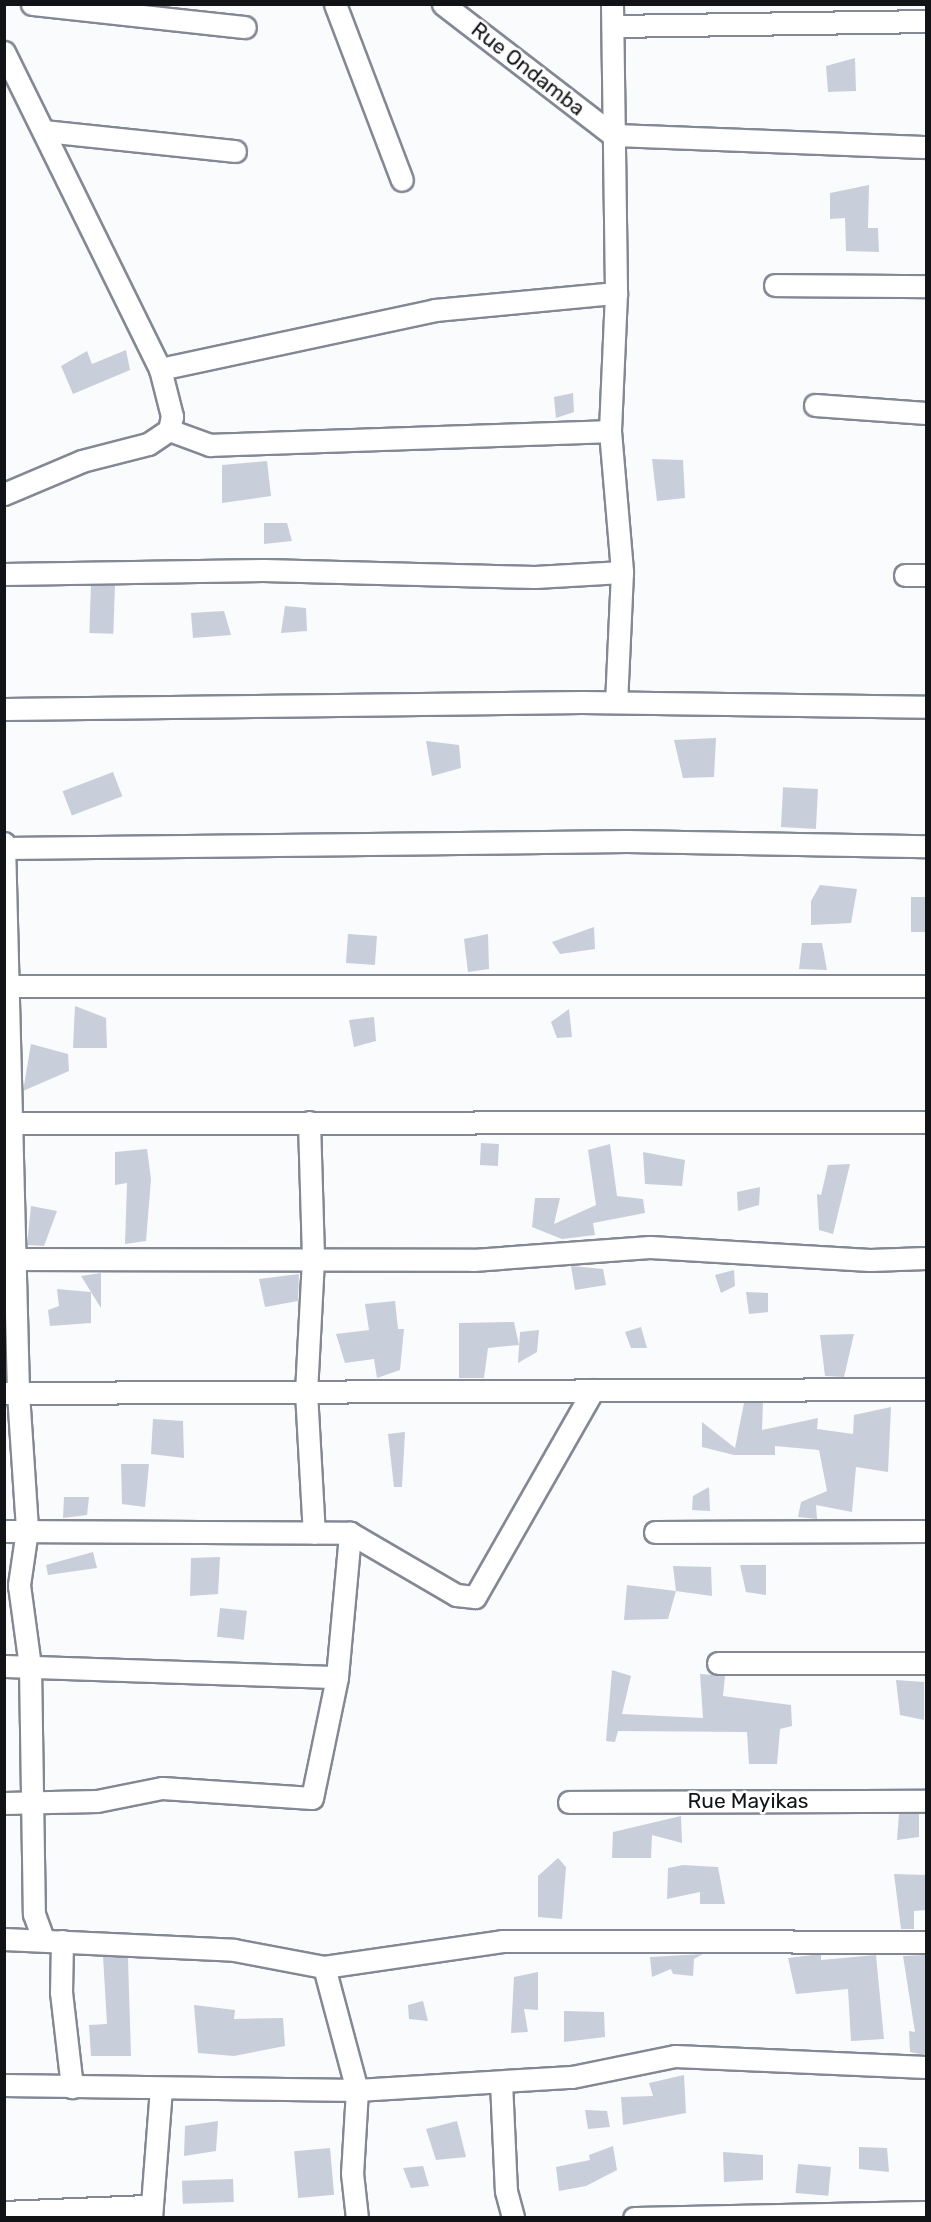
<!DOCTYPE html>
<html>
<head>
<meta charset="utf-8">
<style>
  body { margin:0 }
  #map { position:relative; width:931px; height:2222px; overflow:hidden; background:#fafbfd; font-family:Rubik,sans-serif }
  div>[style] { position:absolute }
  .building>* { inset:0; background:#c9cedb; transform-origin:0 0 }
  .roads { filter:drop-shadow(2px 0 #838894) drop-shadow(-2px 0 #838894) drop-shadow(0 2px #838894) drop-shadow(0 -2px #838894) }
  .minor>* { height:21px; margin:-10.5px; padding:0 10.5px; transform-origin:10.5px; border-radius:10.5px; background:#fff }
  span { translate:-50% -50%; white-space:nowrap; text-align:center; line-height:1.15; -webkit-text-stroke:5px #fff; paint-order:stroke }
  .street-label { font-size:21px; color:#111317 }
  .frame { position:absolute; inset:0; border:6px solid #111317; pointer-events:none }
</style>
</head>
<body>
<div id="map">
  <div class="building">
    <div style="clip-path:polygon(855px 58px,856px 91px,828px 92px,826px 66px)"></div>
    <div style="clip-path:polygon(869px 185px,868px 228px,878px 228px,879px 252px,846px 251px,845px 218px,830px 219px,830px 193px)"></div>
    <div style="clip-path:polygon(126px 350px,130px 370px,73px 394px,61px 366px,87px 351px,92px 364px)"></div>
    <div style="clip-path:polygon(573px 393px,574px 412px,556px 418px,554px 397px)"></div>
    <div style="clip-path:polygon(652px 459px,683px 460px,685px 498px,657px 501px)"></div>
    <div style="clip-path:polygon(267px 461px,271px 496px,222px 503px,222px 465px)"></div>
    <div style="clip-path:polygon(264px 523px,287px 523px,292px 541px,264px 544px)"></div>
    <div style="left:91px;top:585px;width:24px;height:48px;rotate:2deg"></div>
    <div style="clip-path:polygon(285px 606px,306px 608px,307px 631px,281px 633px)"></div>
    <div style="clip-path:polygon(224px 611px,231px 635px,193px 638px,191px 613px)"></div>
    <div style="clip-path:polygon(716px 738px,714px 777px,683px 778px,674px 740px)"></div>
    <div style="clip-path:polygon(426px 741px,459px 745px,461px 768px,432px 776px)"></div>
    <div style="left:113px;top:772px;width:26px;height:54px;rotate:69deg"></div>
    <div style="left:818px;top:789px;width:40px;height:35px;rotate:93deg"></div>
    <div style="clip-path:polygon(820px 885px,857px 889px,851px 923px,811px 925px,811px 901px)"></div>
    <div style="left:911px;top:897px;width:16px;height:35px"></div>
    <div style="clip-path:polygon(594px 927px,595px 949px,560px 954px,552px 942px)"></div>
    <div style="left:348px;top:934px;width:29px;height:29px;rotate:4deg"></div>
    <div style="clip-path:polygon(488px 934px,489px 969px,468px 972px,464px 939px)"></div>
    <div style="clip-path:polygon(802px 943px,822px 943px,827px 970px,799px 969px)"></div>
    <div style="clip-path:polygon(75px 1006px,106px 1018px,107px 1048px,73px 1048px)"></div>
    <div style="clip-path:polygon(569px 1009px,572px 1037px,557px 1038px,551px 1022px)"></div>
    <div style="clip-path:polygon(374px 1017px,376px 1041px,354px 1047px,349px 1020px)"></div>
    <div style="clip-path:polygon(31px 1044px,68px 1054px,69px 1071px,23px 1091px)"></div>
    <div style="left:481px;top:1143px;width:18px;height:22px;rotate:3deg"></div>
    <div style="clip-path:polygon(610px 1144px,617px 1196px,643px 1199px,645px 1213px,593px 1223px,595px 1235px,562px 1239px,532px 1227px,535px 1198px,560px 1198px,554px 1224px,596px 1205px,588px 1150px)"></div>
    <div style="clip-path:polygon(147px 1149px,151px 1179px,146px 1241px,125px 1244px,127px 1183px,115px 1185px,115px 1152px)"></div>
    <div style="clip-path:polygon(643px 1152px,685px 1160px,682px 1186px,645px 1184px)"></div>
    <div style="clip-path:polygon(850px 1164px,833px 1234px,819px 1230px,817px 1194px,821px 1195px,828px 1165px)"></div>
    <div style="clip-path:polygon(760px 1187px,759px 1205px,738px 1211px,737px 1192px)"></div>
    <div style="clip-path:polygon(31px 1206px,57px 1211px,44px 1246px,27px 1245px)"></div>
    <div style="clip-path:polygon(571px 1266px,603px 1269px,606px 1285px,575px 1290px)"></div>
    <div style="clip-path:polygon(734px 1270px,735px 1286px,721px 1293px,715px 1275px)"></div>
    <div style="clip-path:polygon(101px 1273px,101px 1308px,81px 1276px)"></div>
    <div style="clip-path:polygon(299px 1274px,298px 1301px,265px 1307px,259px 1279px)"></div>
    <div style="clip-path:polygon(57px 1289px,91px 1292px,91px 1323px,50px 1326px,48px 1310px,59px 1306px)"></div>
    <div style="clip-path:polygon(746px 1292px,768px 1293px,768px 1312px,749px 1314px)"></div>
    <div style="clip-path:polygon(395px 1301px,398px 1329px,404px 1329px,400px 1370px,377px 1378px,374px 1359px,345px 1363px,336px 1334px,369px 1330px,365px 1304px)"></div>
    <div style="clip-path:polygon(514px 1322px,519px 1345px,488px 1348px,484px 1378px,459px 1378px,459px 1323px)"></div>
    <div style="clip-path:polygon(641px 1327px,647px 1348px,631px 1348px,625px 1332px)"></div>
    <div style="clip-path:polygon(539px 1330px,537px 1352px,518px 1363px,520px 1332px)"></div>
    <div style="clip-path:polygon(854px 1334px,844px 1377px,825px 1376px,820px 1335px)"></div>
    <div style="clip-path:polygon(763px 1402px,762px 1430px,818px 1418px,817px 1429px,853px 1434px,854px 1415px,891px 1407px,888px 1472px,856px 1467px,852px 1512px,816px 1505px,817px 1519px,798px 1517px,801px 1502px,827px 1491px,819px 1450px,775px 1446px,775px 1455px,734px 1455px,702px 1447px,702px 1422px,735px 1448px,744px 1403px)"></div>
    <div style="clip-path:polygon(153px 1419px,183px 1421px,184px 1458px,151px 1454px)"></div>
    <div style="clip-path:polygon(405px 1432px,402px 1487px,394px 1487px,388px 1434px)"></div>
    <div style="clip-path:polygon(121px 1464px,149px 1464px,145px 1507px,122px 1504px)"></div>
    <div style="clip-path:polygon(709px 1487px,710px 1511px,692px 1510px,693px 1496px)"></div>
    <div style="clip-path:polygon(64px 1497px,89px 1497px,87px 1515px,63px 1518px)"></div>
    <div style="clip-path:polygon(93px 1552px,97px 1568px,48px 1575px,46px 1565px)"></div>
    <div style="clip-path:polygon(220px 1557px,218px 1594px,190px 1596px,191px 1558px)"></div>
    <div style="clip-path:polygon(740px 1565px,766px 1565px,766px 1595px,746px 1592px)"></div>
    <div style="clip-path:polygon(673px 1566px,711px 1567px,712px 1596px,676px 1591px)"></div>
    <div style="clip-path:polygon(627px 1585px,676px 1591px,668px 1619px,624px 1620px)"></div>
    <div style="left:220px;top:1608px;width:27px;height:29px;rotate:6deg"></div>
    <div style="clip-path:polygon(612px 1670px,631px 1676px,622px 1714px,703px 1718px,700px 1674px,725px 1676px,723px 1696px,791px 1705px,792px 1726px,780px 1729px,777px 1764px,749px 1764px,747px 1732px,618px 1731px,615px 1742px,606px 1741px)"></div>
    <div style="clip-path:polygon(896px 1680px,924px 1682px,924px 1720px,900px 1715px)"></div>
    <div style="clip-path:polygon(899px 1814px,919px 1814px,919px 1837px,897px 1840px)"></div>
    <div style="clip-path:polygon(681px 1816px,682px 1843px,652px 1835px,651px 1858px,612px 1858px,613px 1832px)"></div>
    <div style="clip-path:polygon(558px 1858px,566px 1867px,562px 1919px,538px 1917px,538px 1876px)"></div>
    <div style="clip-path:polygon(683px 1865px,718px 1867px,725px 1904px,700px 1904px,700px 1892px,667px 1899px,668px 1868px)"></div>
    <div style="clip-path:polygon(894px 1874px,927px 1875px,927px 1910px,914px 1911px,914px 1929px,901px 1929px)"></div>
    <div style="clip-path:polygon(703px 1954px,694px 1959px,693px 1976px,673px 1974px,671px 1969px,652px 1977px,650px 1957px)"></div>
    <div style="clip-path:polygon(821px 1954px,821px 1960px,876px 1955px,884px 2039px,851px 2041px,848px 1989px,796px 1994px,788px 1958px)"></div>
    <div style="clip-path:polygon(925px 1955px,927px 2054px,920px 2054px,910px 2052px,909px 2031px,915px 2032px,903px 1956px)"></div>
    <div style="clip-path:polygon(103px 1956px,128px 1958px,131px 2056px,91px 2056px,89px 2025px,107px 2024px)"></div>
    <div style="clip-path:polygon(538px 1972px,538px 2010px,524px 2009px,528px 2032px,511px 2033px,514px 1977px)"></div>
    <div style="clip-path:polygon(423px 2001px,428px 2021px,409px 2019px,408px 2005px)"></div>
    <div style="clip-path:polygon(194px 2005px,235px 2010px,234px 2019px,283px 2018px,285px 2046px,234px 2056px,198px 2053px)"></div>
    <div style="clip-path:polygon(564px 2011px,604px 2012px,605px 2037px,564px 2042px)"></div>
    <div style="clip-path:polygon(684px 2075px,686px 2113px,623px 2125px,621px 2097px,653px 2096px,649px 2083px)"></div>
    <div style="clip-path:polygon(585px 2110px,607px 2111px,610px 2127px,588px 2129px)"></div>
    <div style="clip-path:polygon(218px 2121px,216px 2151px,184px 2156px,185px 2126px)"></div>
    <div style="clip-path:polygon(457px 2121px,466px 2157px,436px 2160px,426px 2129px)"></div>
    <div style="clip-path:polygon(613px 2146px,617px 2170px,586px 2186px,559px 2191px,556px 2167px,590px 2160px,589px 2155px)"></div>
    <div style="clip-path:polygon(859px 2147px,887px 2148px,889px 2172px,859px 2169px)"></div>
    <div style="left:330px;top:2148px;width:47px;height:36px;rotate:85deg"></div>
    <div style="clip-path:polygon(723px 2152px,763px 2155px,763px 2180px,724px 2182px)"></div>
    <div style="left:798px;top:2164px;width:33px;height:29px;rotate:5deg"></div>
    <div style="clip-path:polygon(423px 2166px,429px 2186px,411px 2188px,403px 2168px)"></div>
    <div style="left:233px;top:2179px;width:23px;height:51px;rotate:88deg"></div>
  </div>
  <div class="roads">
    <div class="minor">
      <div style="left:32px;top:4px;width:214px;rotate:6.2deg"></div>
      <div style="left:335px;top:4px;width:188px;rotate:69.2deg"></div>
      <div style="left:443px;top:4px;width:215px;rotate:37.6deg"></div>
      <div style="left:613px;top:135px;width:313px;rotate:2.2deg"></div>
      <div style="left:612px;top:4px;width:289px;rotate:89.2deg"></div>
      <div style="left:616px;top:293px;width:138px;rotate:92.5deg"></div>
      <div style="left:610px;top:431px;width:142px;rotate:85.1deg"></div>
      <div style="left:622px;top:572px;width:130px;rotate:92.6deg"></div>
      <div style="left:613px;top:26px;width:313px;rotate:-0.9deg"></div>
      <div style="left:4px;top:52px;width:353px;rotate:63.8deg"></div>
      <div style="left:160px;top:369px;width:49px;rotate:75.7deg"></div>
      <div style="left:172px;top:416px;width:14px;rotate:102deg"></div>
      <div style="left:169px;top:430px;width:25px;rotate:146deg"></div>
      <div style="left:148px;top:444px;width:68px;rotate:165.6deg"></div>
      <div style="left:82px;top:461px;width:85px;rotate:157.1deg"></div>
      <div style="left:44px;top:131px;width:192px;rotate:6deg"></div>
      <div style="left:775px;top:285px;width:151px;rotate:0.4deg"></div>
      <div style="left:160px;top:369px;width:281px;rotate:-12.1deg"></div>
      <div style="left:435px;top:310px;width:182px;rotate:-5.4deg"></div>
      <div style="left:815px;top:405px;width:111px;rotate:4.1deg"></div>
      <div style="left:169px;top:430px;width:44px;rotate:20.1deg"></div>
      <div style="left:210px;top:445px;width:400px;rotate:-2deg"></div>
      <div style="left:4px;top:574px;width:259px;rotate:-0.9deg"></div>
      <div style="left:263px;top:570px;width:272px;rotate:1.5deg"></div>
      <div style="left:535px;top:577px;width:87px;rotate:-3.3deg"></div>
      <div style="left:905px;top:575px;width:21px"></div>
      <div style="left:4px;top:709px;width:578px;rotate:-0.69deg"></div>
      <div style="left:582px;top:702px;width:344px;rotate:0.8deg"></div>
      <div style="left:4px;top:843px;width:550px;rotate:88.54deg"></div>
      <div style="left:18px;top:1393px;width:137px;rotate:86.2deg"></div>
      <div style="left:27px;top:1530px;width:56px;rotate:98.3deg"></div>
      <div style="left:19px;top:1585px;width:82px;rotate:82.3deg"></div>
      <div style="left:30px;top:1666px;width:248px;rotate:89.1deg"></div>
      <div style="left:34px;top:1914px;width:27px;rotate:70deg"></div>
      <div style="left:4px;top:848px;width:623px;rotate:-0.64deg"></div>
      <div style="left:627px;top:841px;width:299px;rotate:1deg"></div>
      <div style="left:4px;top:986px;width:922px"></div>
      <div style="left:309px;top:1122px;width:137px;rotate:88.3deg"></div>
      <div style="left:313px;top:1259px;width:133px;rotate:93deg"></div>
      <div style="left:306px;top:1392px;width:141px;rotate:86.8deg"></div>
      <div style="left:4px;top:1123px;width:922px;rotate:-0.06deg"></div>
      <div style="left:4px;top:1259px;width:469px;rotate:0.1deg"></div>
      <div style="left:473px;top:1260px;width:177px;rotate:-4.2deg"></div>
      <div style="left:650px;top:1247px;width:220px;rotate:3.4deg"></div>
      <div style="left:870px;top:1260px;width:56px;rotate:-2deg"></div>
      <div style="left:4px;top:1393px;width:922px;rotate:-0.25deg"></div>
      <div style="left:4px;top:1531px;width:346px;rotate:0.3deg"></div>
      <div style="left:350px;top:1533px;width:123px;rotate:30.3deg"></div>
      <div style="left:456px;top:1595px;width:19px;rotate:6deg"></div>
      <div style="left:475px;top:1597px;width:238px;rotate:-60.3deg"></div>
      <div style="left:655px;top:1532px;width:271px;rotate:-0.2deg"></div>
      <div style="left:718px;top:1663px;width:208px"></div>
      <div style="left:4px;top:1666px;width:333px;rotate:1.9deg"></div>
      <div style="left:569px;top:1802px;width:357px;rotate:-0.2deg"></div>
      <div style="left:4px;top:1803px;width:93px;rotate:-1.2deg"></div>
      <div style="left:97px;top:1801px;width:66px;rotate:-11.3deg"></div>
      <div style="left:162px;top:1788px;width:150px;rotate:3.8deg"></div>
      <div style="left:312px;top:1798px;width:124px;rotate:-78.3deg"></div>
      <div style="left:337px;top:1677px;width:145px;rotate:-84.8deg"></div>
      <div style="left:4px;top:1939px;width:230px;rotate:2.7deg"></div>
      <div style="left:234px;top:1950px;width:92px;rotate:10.7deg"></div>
      <div style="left:324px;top:1967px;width:180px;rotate:-8.3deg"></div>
      <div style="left:502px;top:1941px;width:424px;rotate:0.1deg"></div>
      <div style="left:62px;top:1941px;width:51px;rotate:91.1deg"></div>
      <div style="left:61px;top:1992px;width:96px;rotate:83.4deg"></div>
      <div style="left:324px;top:1967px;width:127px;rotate:75deg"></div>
      <div style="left:357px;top:2090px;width:83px;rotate:93.4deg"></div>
      <div style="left:352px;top:2173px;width:45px;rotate:83.7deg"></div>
      <div style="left:501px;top:2082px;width:109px;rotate:87.4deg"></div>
      <div style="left:506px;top:2191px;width:28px;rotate:75deg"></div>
      <div style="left:4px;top:2085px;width:353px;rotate:0.8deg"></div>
      <div style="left:357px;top:2090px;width:215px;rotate:-3.5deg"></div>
      <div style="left:572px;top:2077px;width:105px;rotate:-11.5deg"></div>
      <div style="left:675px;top:2056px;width:251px;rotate:2.5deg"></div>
      <div style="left:4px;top:2212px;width:146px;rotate:-2.4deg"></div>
      <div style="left:151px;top:2218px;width:129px;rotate:-85.6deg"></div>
      <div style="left:634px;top:2218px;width:292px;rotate:-1.2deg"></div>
    </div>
  </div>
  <div class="street-label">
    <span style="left:528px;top:69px;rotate:38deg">Rue Ondamba</span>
    <span style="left:748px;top:1801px">Rue Mayikas</span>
  </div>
  <div class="frame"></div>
</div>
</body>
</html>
